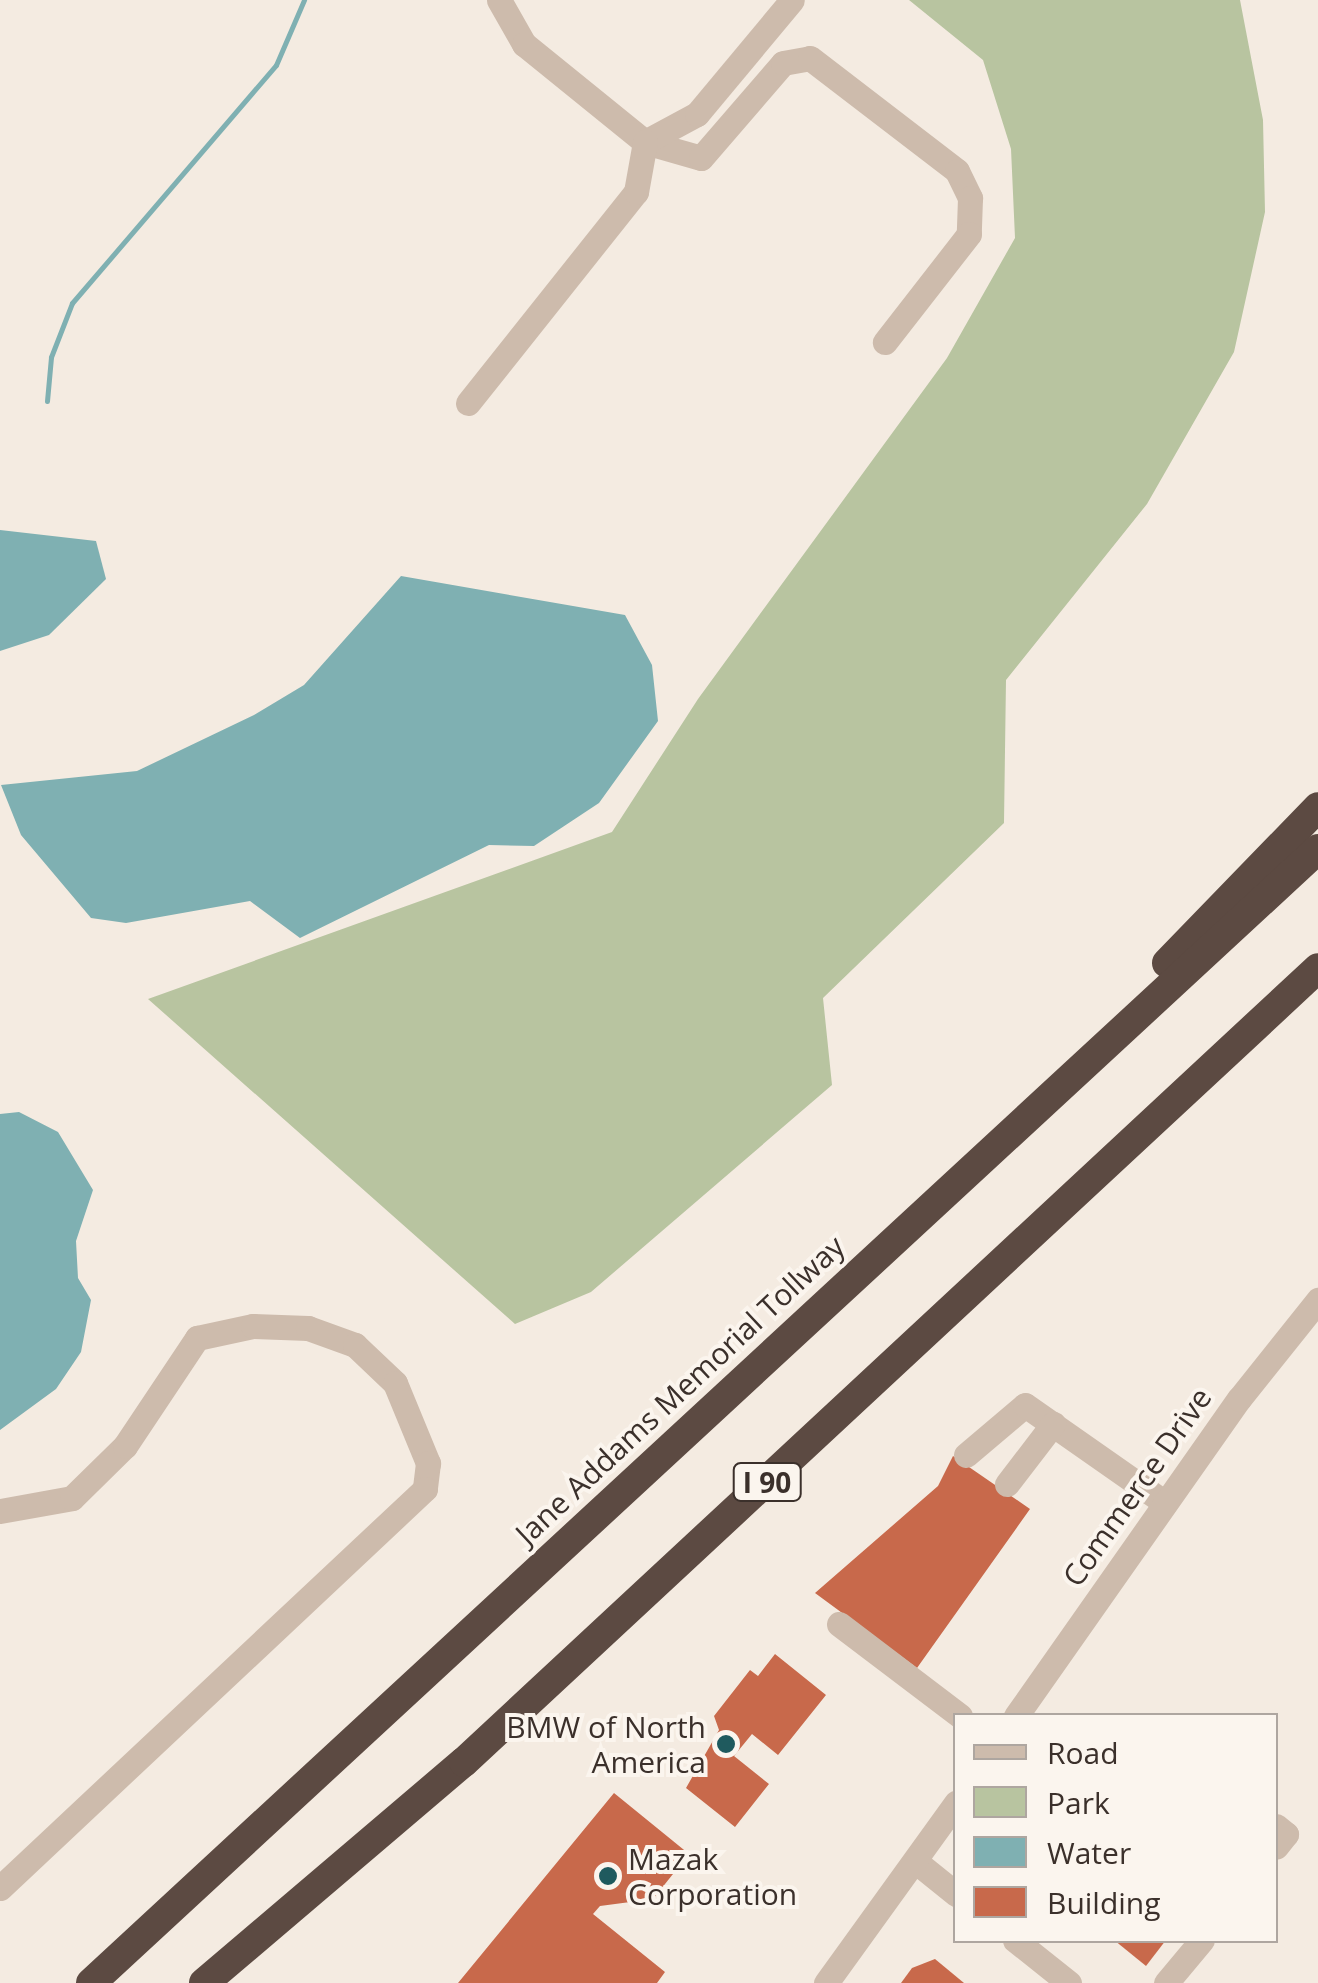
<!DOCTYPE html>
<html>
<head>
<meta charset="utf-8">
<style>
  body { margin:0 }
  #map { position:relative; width:1318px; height:1983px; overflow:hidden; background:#f4ebe1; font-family:"Open Sans",sans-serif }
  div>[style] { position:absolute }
  .green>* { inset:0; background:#b8c4a0 }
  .water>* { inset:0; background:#7fb0b2 }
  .stream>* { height:5px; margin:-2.5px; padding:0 2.5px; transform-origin:2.5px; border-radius:2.5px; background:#7fb0b2 }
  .building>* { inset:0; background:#c8694b }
  .minor>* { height:25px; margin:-12.5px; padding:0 12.5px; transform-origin:12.5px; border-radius:12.5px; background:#cdbbac }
  .highway>* { height:30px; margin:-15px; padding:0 15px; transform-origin:15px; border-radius:15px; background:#5c4a42 }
  .dots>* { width:28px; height:28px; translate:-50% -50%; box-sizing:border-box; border:5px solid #fbf5ee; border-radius:50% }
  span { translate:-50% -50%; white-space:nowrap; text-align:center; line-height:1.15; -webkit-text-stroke:8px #fbf5ee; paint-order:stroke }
  .shield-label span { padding:2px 8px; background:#fbf5ee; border:2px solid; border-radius:8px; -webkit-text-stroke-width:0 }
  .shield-label { font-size:28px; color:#3b302b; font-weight:700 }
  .street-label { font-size:30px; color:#3b302b }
  .poi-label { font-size:30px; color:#3b302b }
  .right { translate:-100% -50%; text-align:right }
  .left { translate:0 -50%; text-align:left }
  .legend { position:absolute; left:953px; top:1713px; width:325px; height:230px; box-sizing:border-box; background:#fbf5ee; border:2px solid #aea6a0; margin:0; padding:12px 18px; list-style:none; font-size:30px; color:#3b302b }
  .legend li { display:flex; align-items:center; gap:20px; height:50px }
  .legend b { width:50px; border:2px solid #aea6a0 }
</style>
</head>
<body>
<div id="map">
  <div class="green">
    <div style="clip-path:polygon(909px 0,1240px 0,1263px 120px,1265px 212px,1234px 352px,1147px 504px,1006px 680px,1004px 823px,823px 998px,832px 1085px,591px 1292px,515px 1324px,148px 999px,612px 832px,698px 699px,947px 358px,1015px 238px,1011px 149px,983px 60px)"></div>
  </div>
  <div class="water">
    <div style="clip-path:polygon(0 530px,96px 541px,106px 579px,49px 635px,0 651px)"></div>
    <div style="clip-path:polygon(401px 576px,625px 615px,652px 665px,658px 721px,599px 803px,534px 846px,489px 845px,300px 938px,250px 901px,126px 923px,91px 918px,21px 835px,1px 785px,137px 771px,254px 715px,304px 685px)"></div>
    <div style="clip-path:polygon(19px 1112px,58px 1132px,93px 1190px,76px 1241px,78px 1278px,91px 1300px,81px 1352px,56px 1389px,0 1430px,0 1114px)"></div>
  </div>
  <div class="stream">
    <div style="left:47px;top:401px;width:44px;rotate:-84.8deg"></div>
    <div style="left:51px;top:357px;width:58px;rotate:-68.7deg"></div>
    <div style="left:72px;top:303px;width:313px;rotate:-49.4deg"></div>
    <div style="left:276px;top:65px;width:71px;rotate:-66.7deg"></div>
  </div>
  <div class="building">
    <div style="clip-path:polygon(953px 1456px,1030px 1509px,917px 1668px,815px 1593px,938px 1486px)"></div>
    <div style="clip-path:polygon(775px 1654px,826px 1695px,778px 1755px,752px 1734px,734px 1756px,769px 1784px,735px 1827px,686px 1788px,719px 1730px,714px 1716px,750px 1670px,758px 1676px)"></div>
    <div style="clip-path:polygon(614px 1793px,689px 1854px,653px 1899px,600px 1906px,593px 1914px,665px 1972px,657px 1983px,458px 1983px)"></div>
    <div style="clip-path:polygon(1114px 1940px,1166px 1940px,1146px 1966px)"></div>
    <div style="clip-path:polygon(935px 1959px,964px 1983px,901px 1983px,912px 1968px)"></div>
  </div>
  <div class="minor">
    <div style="left:499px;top:0;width:51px;rotate:60.4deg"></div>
    <div style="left:524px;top:44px;width:156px;rotate:39deg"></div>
    <div style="left:645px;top:142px;width:58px;rotate:15.9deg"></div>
    <div style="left:701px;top:158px;width:125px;rotate:-49.2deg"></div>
    <div style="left:783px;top:63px;width:27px;rotate:-10deg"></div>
    <div style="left:810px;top:58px;width:185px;rotate:37.5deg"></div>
    <div style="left:957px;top:171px;width:30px;rotate:64deg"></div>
    <div style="left:970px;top:198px;width:36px;rotate:92deg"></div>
    <div style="left:969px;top:234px;width:137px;rotate:127.9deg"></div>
    <div style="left:645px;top:142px;width:59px;rotate:-28.3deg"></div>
    <div style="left:697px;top:114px;width:148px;rotate:-50.2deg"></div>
    <div style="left:468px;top:403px;width:270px;rotate:-51.5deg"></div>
    <div style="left:636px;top:192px;width:51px;rotate:-79.8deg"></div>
    <div style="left:966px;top:1455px;width:77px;rotate:-40.3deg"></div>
    <div style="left:1025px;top:1405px;width:171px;rotate:35deg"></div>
    <div style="left:1007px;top:1484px;width:76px;rotate:-52.5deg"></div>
    <div style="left:0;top:1511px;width:73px;rotate:-10.2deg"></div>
    <div style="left:72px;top:1498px;width:74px;rotate:-44.5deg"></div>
    <div style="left:125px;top:1446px;width:130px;rotate:-56.3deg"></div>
    <div style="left:197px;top:1338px;width:57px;rotate:-12.1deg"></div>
    <div style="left:253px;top:1326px;width:55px;rotate:2.1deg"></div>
    <div style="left:308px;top:1328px;width:50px;rotate:19.9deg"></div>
    <div style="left:355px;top:1345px;width:55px;rotate:43.5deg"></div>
    <div style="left:395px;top:1383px;width:87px;rotate:67.6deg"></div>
    <div style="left:428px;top:1463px;width:26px;rotate:97deg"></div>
    <div style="left:425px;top:1489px;width:583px;rotate:136.81deg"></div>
    <div style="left:839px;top:1624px;width:152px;rotate:37.2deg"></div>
    <div style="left:1016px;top:1716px;width:388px;rotate:-54.9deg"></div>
    <div style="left:1239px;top:1399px;width:127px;rotate:-51.4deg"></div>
    <div style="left:1276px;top:1826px;width:13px;rotate:39deg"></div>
    <div style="left:1286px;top:1834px;width:16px;rotate:128deg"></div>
    <div style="left:915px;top:1861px;width:53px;rotate:38.8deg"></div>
    <div style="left:1015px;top:1940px;width:69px;rotate:38.5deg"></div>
    <div style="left:826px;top:1983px;width:222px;rotate:-54.2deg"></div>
    <div style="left:1166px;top:1983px;width:56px;rotate:-50.1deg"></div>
  </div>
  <div class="highway">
    <div style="left:1167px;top:963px;width:217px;rotate:-45.9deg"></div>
    <div style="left:91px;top:1983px;width:1671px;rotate:-42.74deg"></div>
    <div style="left:204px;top:1983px;width:341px;rotate:-40.4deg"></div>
    <div style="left:464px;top:1762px;width:1166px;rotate:-42.91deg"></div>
  </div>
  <div class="dots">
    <div style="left:726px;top:1744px;background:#1f5a5e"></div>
    <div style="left:608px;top:1876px;background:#1f5a5e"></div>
  </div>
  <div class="shield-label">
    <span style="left:767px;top:1482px">I 90</span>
  </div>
  <div class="street-label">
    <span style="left:680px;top:1390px;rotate:-43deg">Jane Addams Memorial Tollway</span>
    <span style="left:1137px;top:1487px;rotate:-55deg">Commerce Drive</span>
  </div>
  <div class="poi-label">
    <span class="right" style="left:706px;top:1744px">BMW of North<br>America</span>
    <span class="left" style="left:628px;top:1876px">Mazak<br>Corporation</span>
  </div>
  <ul class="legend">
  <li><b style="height:12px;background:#cdbbac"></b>Road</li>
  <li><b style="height:28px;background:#b8c4a0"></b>Park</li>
  <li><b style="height:28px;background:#7fb0b2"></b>Water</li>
  <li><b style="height:28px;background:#c8694b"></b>Building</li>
  </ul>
</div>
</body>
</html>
